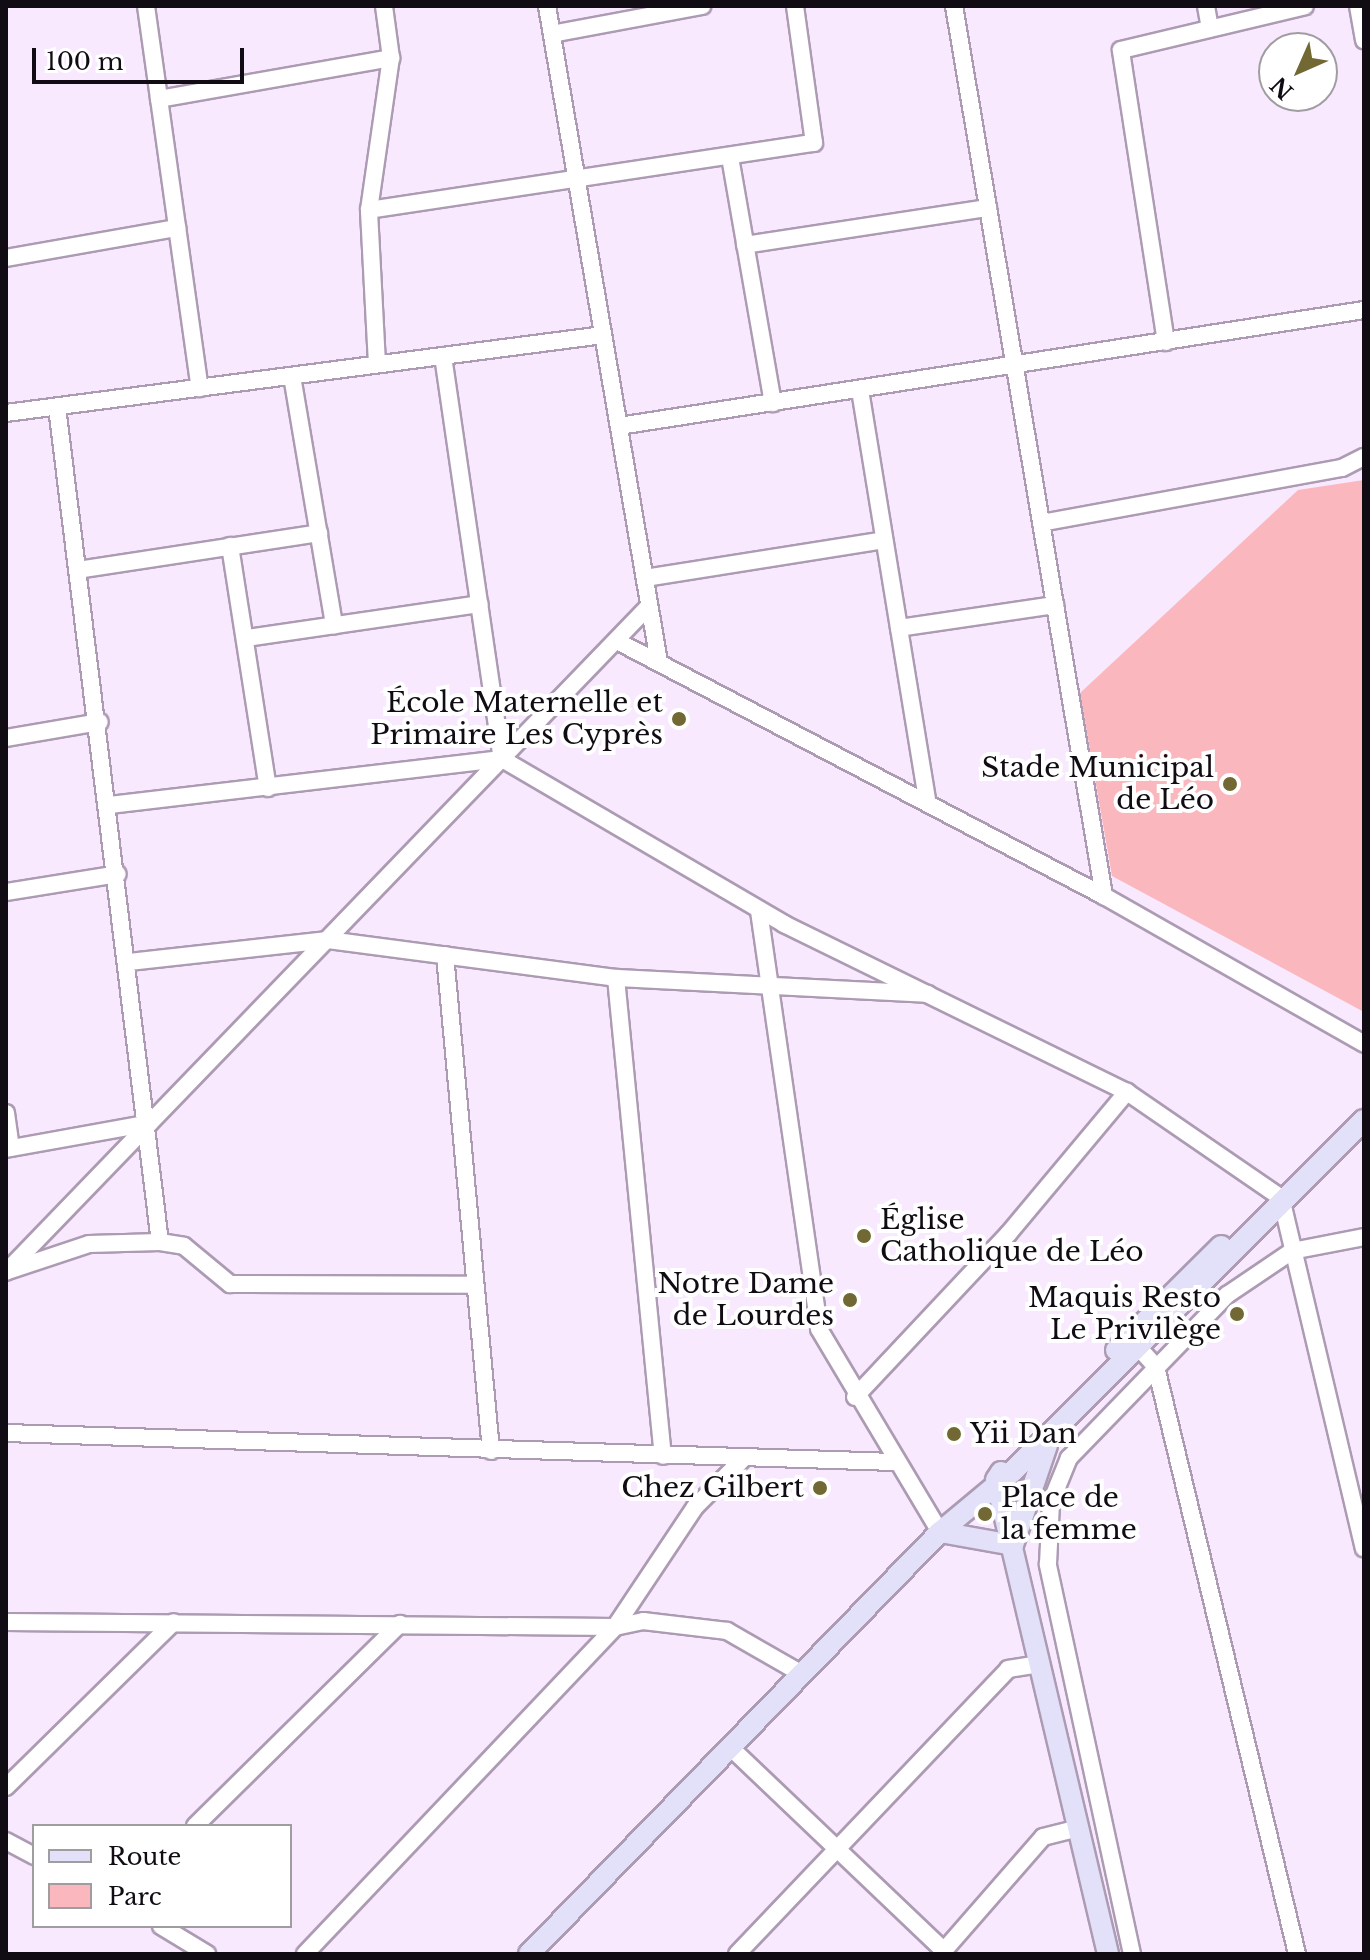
<!DOCTYPE html>
<html>
<head>
<meta charset="utf-8">
<style>
  body { margin:0 }
  #map { position:relative; width:1370px; height:1960px; overflow:hidden; background:#f8e9fe; font-family:"Libre Baskerville",serif }
  div>[style] { position:absolute }
  .green>* { inset:0; background:#fab8be }
  .roads { filter:drop-shadow(2px 0 #ac9bb3) drop-shadow(-2px 0 #ac9bb3) drop-shadow(0 2px #ac9bb3) drop-shadow(0 -2px #ac9bb3) }
  .minor>* { height:16px; margin:-8px; padding:0 8px; transform-origin:8px; border-radius:8px; background:#fff }
  .major>* { height:20px; margin:-10px; padding:0 10px; transform-origin:10px; border-radius:10px; background:#e2e1f9 }
  .dots>* { width:22px; height:22px; translate:-50% -50%; box-sizing:border-box; border:4px solid #fff; border-radius:50% }
  span { translate:-50% -50%; white-space:nowrap; text-align:center; line-height:1.15; -webkit-text-stroke:8px #fff; paint-order:stroke }
  .poi-label { font-size:28px; color:#110b13 }
  .right { translate:-100% -50%; text-align:right }
  .left { translate:0 -50%; text-align:left }
  .frame { position:absolute; inset:0; border:8px solid #110b13; pointer-events:none }
  .legend { position:absolute; left:32px; top:1824px; width:260px; height:104px; box-sizing:border-box; background:#fff; border:2px solid #a09da1; margin:0; padding:10px 14px; list-style:none; font-size:24px; color:#110b13 }
  .legend li { display:flex; align-items:center; gap:16px; height:40px }
  .legend b { width:40px; border:2px solid #a09da1 }
  .north { position:absolute; left:1258px; top:32px; width:80px; height:80px; box-sizing:border-box; background:#fff; border:2px solid #a09da1; border-radius:50%; rotate:225deg; font-size:22px; font-weight:700; line-height:32px; text-align:center; color:#110b13 }
  .north::after { content:''; display:block; margin:auto; width:28px; height:36px; background:#716834; clip-path:polygon(50% 0,100% 100%,50% 72%,0 100%) }
  .scale { position:absolute; left:32px; top:48px; width:212px; height:36px; box-sizing:border-box; border:4px solid #110b13; border-top:0; padding-left:10px; font-size:24px; line-height:28px; white-space:nowrap; color:#110b13; -webkit-text-stroke:6px #fff; paint-order:stroke }
</style>
</head>
<body>
<div id="map">
  <div class="green">
    <div style="clip-path:polygon(1364px 480px,1364px 1012px,1112px 876px,1080px 693px,1298px 490px)"></div>
  </div>
  <div class="roads">
    <div class="minor">
      <div style="left:146px;top:6px;width:386px;rotate:82deg"></div>
      <div style="left:547px;top:6px;width:665px;rotate:80.31deg"></div>
      <div style="left:954px;top:6px;width:903px;rotate:80.43deg"></div>
      <div style="left:1206px;top:6px;width:23px;rotate:80deg"></div>
      <div style="left:1358px;top:6px;width:35px;rotate:80deg"></div>
      <div style="left:552px;top:34px;width:153px;rotate:-10.6deg"></div>
      <div style="left:159px;top:99px;width:236px;rotate:-10deg"></div>
      <div style="left:730px;top:157px;width:250px;rotate:80.1deg"></div>
      <div style="left:369px;top:210px;width:450px;rotate:-8.6deg"></div>
      <div style="left:814px;top:143px;width:138px;rotate:-97.9deg"></div>
      <div style="left:745px;top:245px;width:246px;rotate:-8.7deg"></div>
      <div style="left:6px;top:258px;width:174px;rotate:-10deg"></div>
      <div style="left:1166px;top:342px;width:295px;rotate:-98.8deg"></div>
      <div style="left:1121px;top:50px;width:189px;rotate:-13.4deg"></div>
      <div style="left:443px;top:356px;width:407px;rotate:81.7deg"></div>
      <div style="left:377px;top:364px;width:154px;rotate:-93deg"></div>
      <div style="left:369px;top:210px;width:154px;rotate:-81.8deg"></div>
      <div style="left:391px;top:58px;width:52px;rotate:-97.7deg"></div>
      <div style="left:292px;top:376px;width:253px;rotate:80.4deg"></div>
      <div style="left:860px;top:390px;width:416px;rotate:80.7deg"></div>
      <div style="left:57px;top:407px;width:841px;rotate:82.97deg"></div>
      <div style="left:6px;top:413px;width:602px;rotate:-7.44deg"></div>
      <div style="left:619px;top:426px;width:754px;rotate:-8.85deg"></div>
      <div style="left:1041px;top:523px;width:306px;rotate:-10.4deg"></div>
      <div style="left:1342px;top:468px;width:25px;rotate:-27deg"></div>
      <div style="left:230px;top:546px;width:245px;rotate:81.1deg"></div>
      <div style="left:78px;top:570px;width:244px;rotate:-8.7deg"></div>
      <div style="left:645px;top:578px;width:242px;rotate:-9deg"></div>
      <div style="left:899px;top:628px;width:158px;rotate:-8.4deg"></div>
      <div style="left:247px;top:638px;width:235px;rotate:-8.3deg"></div>
      <div style="left:617px;top:641px;width:550px;rotate:27.64deg"></div>
      <div style="left:1104px;top:896px;width:299px;rotate:29.6deg"></div>
      <div style="left:6px;top:738px;width:95px;rotate:-9.7deg"></div>
      <div style="left:109px;top:805px;width:396px;rotate:-6.7deg"></div>
      <div style="left:502px;top:759px;width:327px;rotate:30.3deg"></div>
      <div style="left:784px;top:924px;width:382px;rotate:26.1deg"></div>
      <div style="left:1127px;top:1092px;width:187px;rotate:34.5deg"></div>
      <div style="left:1281px;top:1198px;width:360px;rotate:76.7deg"></div>
      <div style="left:6px;top:892px;width:113px;rotate:-9.1deg"></div>
      <div style="left:759px;top:911px;width:422px;rotate:81.8deg"></div>
      <div style="left:819px;top:1329px;width:236px;rotate:59.2deg"></div>
      <div style="left:445px;top:955px;width:498px;rotate:84.7deg"></div>
      <div style="left:129px;top:962px;width:200px;rotate:-6.3deg"></div>
      <div style="left:328px;top:940px;width:290px;rotate:7.5deg"></div>
      <div style="left:616px;top:978px;width:312px;rotate:2.9deg"></div>
      <div style="left:616px;top:978px;width:480px;rotate:84.4deg"></div>
      <div style="left:6px;top:1113px;width:35px;rotate:82deg"></div>
      <div style="left:6px;top:1149px;width:146px;rotate:-10.2deg"></div>
      <div style="left:8px;top:1271px;width:85px;rotate:-18.4deg"></div>
      <div style="left:89px;top:1244px;width:71px;rotate:-1.6deg"></div>
      <div style="left:160px;top:1242px;width:24px;rotate:9deg"></div>
      <div style="left:184px;top:1246px;width:60px;rotate:39.6deg"></div>
      <div style="left:230px;top:1284px;width:245px;rotate:0.2deg"></div>
      <div style="left:6px;top:1272px;width:926px;rotate:-46.01deg"></div>
      <div style="left:1130px;top:1338px;width:39px;rotate:48deg"></div>
      <div style="left:1156px;top:1367px;width:604px;rotate:76.49deg"></div>
      <div style="left:855px;top:1397px;width:225px;rotate:-46.8deg"></div>
      <div style="left:1009px;top:1233px;width:184px;rotate:-50.1deg"></div>
      <div style="left:6px;top:1433px;width:889px;rotate:1.87deg"></div>
      <div style="left:6px;top:1622px;width:609px;rotate:0.47deg"></div>
      <div style="left:615px;top:1627px;width:29px;rotate:-12deg"></div>
      <div style="left:643px;top:1621px;width:85px;rotate:6.8deg"></div>
      <div style="left:727px;top:1631px;width:86px;rotate:29.8deg"></div>
      <div style="left:730px;top:1747px;width:296px;rotate:43.6deg"></div>
      <div style="left:6px;top:1787px;width:235px;rotate:-44.5deg"></div>
      <div style="left:195px;top:1826px;width:288px;rotate:-44.6deg"></div>
      <div style="left:6px;top:1841px;width:32px;rotate:28deg"></div>
      <div style="left:161px;top:1926px;width:54px;rotate:31.3deg"></div>
      <div style="left:305px;top:1954px;width:451px;rotate:-46.5deg"></div>
      <div style="left:615px;top:1627px;width:144px;rotate:-56.3deg"></div>
      <div style="left:695px;top:1507px;width:69px;rotate:-45deg"></div>
      <div style="left:737px;top:1954px;width:393px;rotate:-46.4deg"></div>
      <div style="left:1008px;top:1669px;width:32px;rotate:-9deg"></div>
      <div style="left:941px;top:1954px;width:155px;rotate:-48.9deg"></div>
      <div style="left:1043px;top:1837px;width:38px;rotate:-14deg"></div>
      <div style="left:1132px;top:1954px;width:399px;rotate:-102.2deg"></div>
      <div style="left:1048px;top:1564px;width:62px;rotate:-87.2deg"></div>
      <div style="left:1051px;top:1502px;width:48px;rotate:-67.8deg"></div>
      <div style="left:1069px;top:1458px;width:227px;rotate:-45.9deg"></div>
      <div style="left:1227px;top:1295px;width:78px;rotate:-34.1deg"></div>
      <div style="left:1292px;top:1251px;width:73px;rotate:-11deg"></div>
    </div>
    <div class="major">
      <div style="left:1116px;top:1350px;width:148px;rotate:-44.7deg"></div>
      <div style="left:1001px;top:1472px;width:9px;rotate:122deg"></div>
      <div style="left:996px;top:1480px;width:487px;rotate:76.7deg"></div>
      <div style="left:940px;top:1532px;width:74px;rotate:10.1deg"></div>
      <div style="left:1013px;top:1545px;width:106px;rotate:-71.2deg"></div>
      <div style="left:529px;top:1954px;width:589px;rotate:-45.76deg"></div>
      <div style="left:940px;top:1532px;width:94px;rotate:-39.8deg"></div>
      <div style="left:1012px;top:1472px;width:498px;rotate:-45deg"></div>
    </div>
  </div>
  <div class="dots">
    <div style="left:679px;top:719px;background:#716834"></div>
    <div style="left:1230px;top:784px;background:#716834"></div>
    <div style="left:864px;top:1236px;background:#716834"></div>
    <div style="left:850px;top:1300px;background:#716834"></div>
    <div style="left:1237px;top:1314px;background:#716834"></div>
    <div style="left:954px;top:1434px;background:#716834"></div>
    <div style="left:820px;top:1488px;background:#716834"></div>
    <div style="left:985px;top:1514px;background:#716834"></div>
  </div>
  <div class="poi-label">
    <span class="right" style="left:663px;top:719px">École Maternelle et<br>Primaire Les Cyprès</span>
    <span class="right" style="left:1214px;top:784px">Stade Municipal<br>de Léo</span>
    <span class="left" style="left:880px;top:1236px">Église<br>Catholique de Léo</span>
    <span class="right" style="left:834px;top:1300px">Notre Dame<br>de Lourdes</span>
    <span class="right" style="left:1221px;top:1314px">Maquis Resto<br>Le Privilège</span>
    <span class="left" style="left:970px;top:1434px">Yii Dan</span>
    <span class="right" style="left:804px;top:1488px">Chez Gilbert</span>
    <span class="left" style="left:1001px;top:1514px">Place de<br>la femme</span>
  </div>
  <div class="frame"></div>
  <ul class="legend">
  <li><b style="height:10px;background:#e2e1f9"></b>Route</li>
  <li><b style="height:22px;background:#fab8be"></b>Parc</li>
  </ul>
  <div class="north">N</div>
  <div class="scale">100 m</div>
</div>
</body>
</html>
